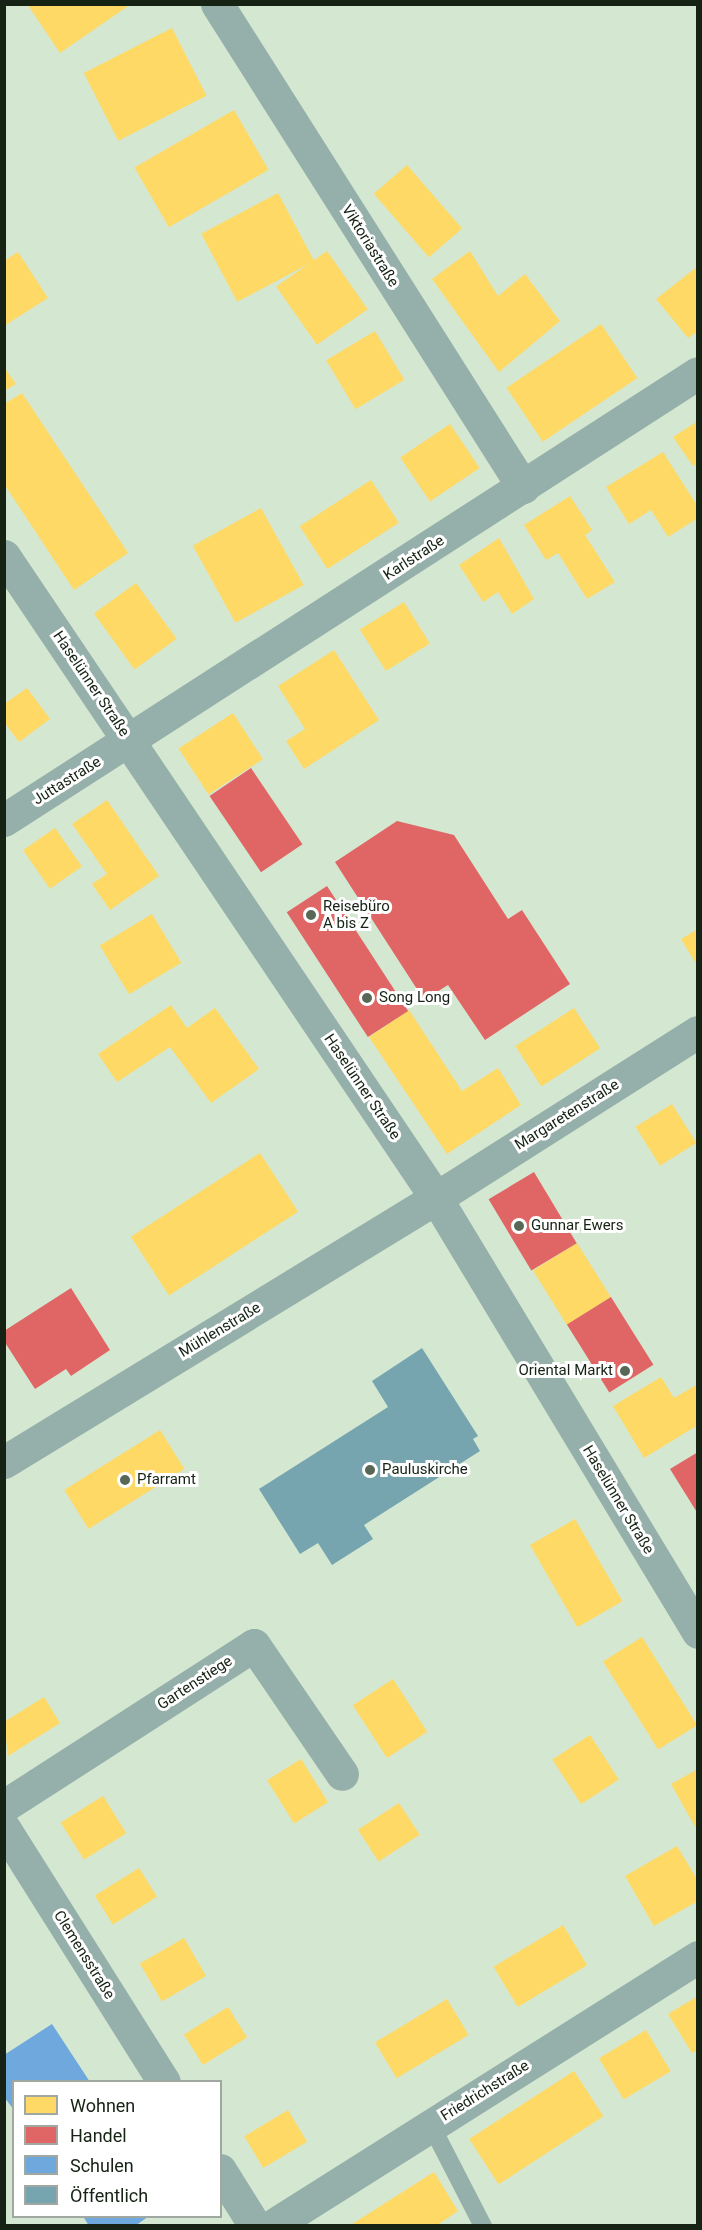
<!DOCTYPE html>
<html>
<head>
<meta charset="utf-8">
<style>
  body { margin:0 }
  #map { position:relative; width:702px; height:2230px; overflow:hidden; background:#d4e7d1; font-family:Roboto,sans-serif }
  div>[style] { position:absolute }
  .homes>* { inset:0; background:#ffd966; transform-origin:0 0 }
  .shops>* { inset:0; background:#e06666; transform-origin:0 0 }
  .schools>* { inset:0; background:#6fa8dc }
  .public>* { inset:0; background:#76a5af }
  .service>* { height:18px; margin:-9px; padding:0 9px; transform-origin:9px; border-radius:9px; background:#95afaa }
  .minor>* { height:33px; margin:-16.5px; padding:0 16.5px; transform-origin:16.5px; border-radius:16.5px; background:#95afaa }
  .tertiary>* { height:33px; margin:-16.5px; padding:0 16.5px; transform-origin:16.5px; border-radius:16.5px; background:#95afaa }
  .dots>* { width:16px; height:16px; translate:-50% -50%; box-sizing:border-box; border:3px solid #fff; border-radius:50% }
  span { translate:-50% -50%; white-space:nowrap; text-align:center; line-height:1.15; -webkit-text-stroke:6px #fff; paint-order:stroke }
  .street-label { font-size:15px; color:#152214 }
  .poi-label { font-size:15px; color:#152214 }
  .left { translate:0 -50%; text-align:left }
  .right { translate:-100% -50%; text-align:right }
  .frame { position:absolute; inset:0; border:6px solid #152214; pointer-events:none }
  .legend { position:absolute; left:12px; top:2080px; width:210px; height:138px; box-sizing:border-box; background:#fff; border:2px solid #a1a7a1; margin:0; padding:8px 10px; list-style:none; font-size:18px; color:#152214 }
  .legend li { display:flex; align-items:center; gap:12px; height:30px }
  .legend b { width:30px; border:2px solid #a1a7a1 }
</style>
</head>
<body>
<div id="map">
  <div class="homes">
    <div style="clip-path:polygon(27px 4px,131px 4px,60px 53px)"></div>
    <div style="left:172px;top:28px;width:76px;height:99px;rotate:63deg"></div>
    <div style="left:234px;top:110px;width:69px;height:115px;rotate:60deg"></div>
    <div style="left:407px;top:165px;width:84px;height:44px;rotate:49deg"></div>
    <div style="left:278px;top:193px;width:77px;height:87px;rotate:62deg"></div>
    <div style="left:327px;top:251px;width:71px;height:62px;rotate:55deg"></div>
    <div style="clip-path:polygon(470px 251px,498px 296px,525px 274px,560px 321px,499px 372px,432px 279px)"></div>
    <div style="clip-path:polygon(18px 252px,48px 298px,4px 326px,4px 261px)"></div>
    <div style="clip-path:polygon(698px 266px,698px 331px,688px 338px,656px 299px)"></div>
    <div style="left:601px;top:324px;width:65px;height:114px;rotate:56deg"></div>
    <div style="left:375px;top:331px;width:57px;height:57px;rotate:59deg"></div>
    <div style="clip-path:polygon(4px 367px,16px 384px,4px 391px)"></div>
    <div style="clip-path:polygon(22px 393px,128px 553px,74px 590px,4px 484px,4px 404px)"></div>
    <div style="clip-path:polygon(698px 421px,698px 463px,693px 466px,673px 437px)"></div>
    <div style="left:450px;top:424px;width:53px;height:60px;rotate:56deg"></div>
    <div style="clip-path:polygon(663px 452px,698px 507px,698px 518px,668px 537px,651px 510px,629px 524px,606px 487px)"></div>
    <div style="left:371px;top:480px;width:51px;height:85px;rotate:57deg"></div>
    <div style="clip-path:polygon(570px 496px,592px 530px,585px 535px,615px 582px,587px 599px,558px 553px,546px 560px,524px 525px)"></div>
    <div style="left:261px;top:508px;width:88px;height:78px;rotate:61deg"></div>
    <div style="clip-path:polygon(499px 538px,534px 599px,512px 614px,498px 592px,483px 602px,459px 565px)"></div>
    <div style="left:136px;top:583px;width:69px;height:52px;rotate:54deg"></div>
    <div style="left:404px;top:602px;width:49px;height:52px;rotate:58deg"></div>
    <div style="clip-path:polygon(334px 650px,379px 720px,304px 769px,286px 741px,305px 729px,278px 686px)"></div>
    <div style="clip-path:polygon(27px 688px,50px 719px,19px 742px,4px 722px,4px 704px)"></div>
    <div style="left:233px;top:713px;width:55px;height:65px;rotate:57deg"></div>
    <div style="clip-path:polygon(107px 800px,159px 876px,110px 910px,92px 884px,107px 874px,72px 824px)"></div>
    <div style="left:55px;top:828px;width:47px;height:39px;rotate:55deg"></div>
    <div style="left:152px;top:914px;width:57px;height:61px;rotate:59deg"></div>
    <div style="clip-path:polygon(698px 929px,698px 967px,681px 939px)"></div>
    <div style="clip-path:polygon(171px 1005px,187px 1028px,215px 1008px,259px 1069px,211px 1103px,170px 1047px,117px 1082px,98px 1054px)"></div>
    <div style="left:574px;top:1008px;width:48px;height:70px;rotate:57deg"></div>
    <div style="clip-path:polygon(409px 1010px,462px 1091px,498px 1068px,521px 1105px,447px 1154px,369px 1037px)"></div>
    <div style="left:672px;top:1104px;width:46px;height:43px;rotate:58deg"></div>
    <div style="left:260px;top:1153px;width:70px;height:154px;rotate:57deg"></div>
    <div style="left:577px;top:1243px;width:64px;height:52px;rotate:58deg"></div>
    <div style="clip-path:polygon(661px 1377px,674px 1398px,698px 1384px,698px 1425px,644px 1458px,613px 1406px)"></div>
    <div style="left:160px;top:1430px;width:46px;height:113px;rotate:58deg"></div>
    <div style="left:575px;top:1519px;width:95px;height:52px;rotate:60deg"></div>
    <div style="left:642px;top:1637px;width:104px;height:46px;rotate:58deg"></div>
    <div style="left:393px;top:1679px;width:63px;height:48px;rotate:57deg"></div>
    <div style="clip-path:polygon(44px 1697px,60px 1723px,8px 1756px,4px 1722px)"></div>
    <div style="left:590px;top:1735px;width:53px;height:45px;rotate:57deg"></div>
    <div style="left:301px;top:1759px;width:51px;height:40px;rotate:58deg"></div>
    <div style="clip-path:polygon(698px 1769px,698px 1832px,671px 1784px)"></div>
    <div style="left:103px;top:1796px;width:44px;height:50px;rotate:58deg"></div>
    <div style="left:399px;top:1803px;width:38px;height:49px;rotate:57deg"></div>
    <div style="clip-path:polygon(677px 1846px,698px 1881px,698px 1901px,654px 1926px,625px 1876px)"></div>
    <div style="left:139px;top:1868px;width:34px;height:52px;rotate:58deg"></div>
    <div style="left:563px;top:1925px;width:47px;height:81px;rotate:59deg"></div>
    <div style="left:184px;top:1938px;width:44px;height:51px;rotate:60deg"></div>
    <div style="clip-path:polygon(698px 1996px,698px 2050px,692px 2053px,668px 2014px)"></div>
    <div style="left:447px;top:1999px;width:42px;height:84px;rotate:59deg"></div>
    <div style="left:228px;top:2007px;width:36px;height:52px;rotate:58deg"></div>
    <div style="left:646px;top:2030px;width:48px;height:55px;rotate:59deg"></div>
    <div style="left:574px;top:2071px;width:54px;height:125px;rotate:57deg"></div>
    <div style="left:288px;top:2110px;width:37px;height:51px;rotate:59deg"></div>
    <div style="clip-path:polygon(434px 2172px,458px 2211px,436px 2226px,349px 2226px)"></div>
  </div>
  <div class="shops">
    <div style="left:251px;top:768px;width:92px;height:50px;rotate:56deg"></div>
    <div style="clip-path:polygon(397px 821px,454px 835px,508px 919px,522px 910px,570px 984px,485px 1040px,448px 985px,424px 1000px,335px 862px)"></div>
    <div style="left:327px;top:886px;width:149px;height:48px;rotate:57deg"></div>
    <div style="left:534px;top:1172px;width:83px;height:53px;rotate:59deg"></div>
    <div style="clip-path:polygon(71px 1288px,110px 1350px,71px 1376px,66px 1369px,35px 1389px,4px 1341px,4px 1331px)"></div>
    <div style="left:611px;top:1297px;width:80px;height:52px;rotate:58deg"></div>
    <div style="clip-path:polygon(698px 1452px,698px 1514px,670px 1469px)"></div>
  </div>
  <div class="schools">
    <div style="clip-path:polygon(52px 2024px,90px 2082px,14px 2082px,14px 2110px,4px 2097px,4px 2055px)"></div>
    <div style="clip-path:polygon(83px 2216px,149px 2216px,135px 2226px,89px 2226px)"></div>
  </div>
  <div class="public">
    <div style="clip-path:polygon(422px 1348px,478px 1436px,473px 1439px,480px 1451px,364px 1525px,373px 1539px,332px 1565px,318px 1543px,300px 1554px,259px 1489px,388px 1407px,372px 1381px)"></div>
  </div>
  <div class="service">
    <div style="left:431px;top:2125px;width:114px;rotate:62.8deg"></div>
  </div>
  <div class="minor">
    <div style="left:217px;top:4px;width:572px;rotate:57.64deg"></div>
    <div style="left:4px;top:820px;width:825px;rotate:-32.79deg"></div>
    <div style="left:4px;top:1462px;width:506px;rotate:-31.43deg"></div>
    <div style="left:436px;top:1198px;width:310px;rotate:-32.4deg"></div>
    <div style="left:4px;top:1806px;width:297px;rotate:-32.8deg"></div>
    <div style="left:254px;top:1645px;width:156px;rotate:55.7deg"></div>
    <div style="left:4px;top:1828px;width:300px;rotate:57.8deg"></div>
    <div style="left:220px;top:2170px;width:66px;rotate:58deg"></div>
    <div style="left:272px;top:2226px;width:504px;rotate:-32.27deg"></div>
  </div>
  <div class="tertiary">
    <div style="left:4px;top:556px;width:774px;rotate:56.06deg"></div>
    <div style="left:436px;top:1198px;width:507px;rotate:58.88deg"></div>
  </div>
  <div class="dots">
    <div style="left:311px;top:915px;background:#586756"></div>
    <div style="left:367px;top:998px;background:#586756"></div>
    <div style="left:519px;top:1226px;background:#586756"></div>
    <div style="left:625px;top:1371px;background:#586756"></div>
    <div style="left:370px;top:1470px;background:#586756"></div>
    <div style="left:125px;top:1480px;background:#586756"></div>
  </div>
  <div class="street-label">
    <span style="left:370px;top:246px;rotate:58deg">Viktoriastraße</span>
    <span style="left:414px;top:558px;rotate:-33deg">Karlstraße</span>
    <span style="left:91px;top:684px;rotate:56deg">Haselünner Straße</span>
    <span style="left:67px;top:781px;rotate:-32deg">Juttastraße</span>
    <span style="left:362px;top:1087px;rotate:56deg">Haselünner Straße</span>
    <span style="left:567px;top:1115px;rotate:-32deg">Margaretenstraße</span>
    <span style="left:220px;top:1330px;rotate:-31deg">Mühlenstraße</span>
    <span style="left:618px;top:1500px;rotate:59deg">Haselünner Straße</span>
    <span style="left:195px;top:1683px;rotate:-33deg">Gartenstiege</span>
    <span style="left:84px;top:1955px;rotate:58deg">Clemensstraße</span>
    <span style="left:485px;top:2091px;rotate:-32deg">Friedrichstraße</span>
  </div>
  <div class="poi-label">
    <span class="left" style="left:323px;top:915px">Reisebüro<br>A bis Z</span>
    <span class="left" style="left:379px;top:998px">Song Long</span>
    <span class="left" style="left:531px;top:1226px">Gunnar Ewers</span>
    <span class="right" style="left:613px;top:1371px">Oriental Markt</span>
    <span class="left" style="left:382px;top:1470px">Pauluskirche</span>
    <span class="left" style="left:137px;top:1480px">Pfarramt</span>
  </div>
  <div class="frame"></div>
  <ul class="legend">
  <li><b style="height:16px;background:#ffd966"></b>Wohnen</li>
  <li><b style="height:16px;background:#e06666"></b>Handel</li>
  <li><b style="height:16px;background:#6fa8dc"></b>Schulen</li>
  <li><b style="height:16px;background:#76a5af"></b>Öffentlich</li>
  </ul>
</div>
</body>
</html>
